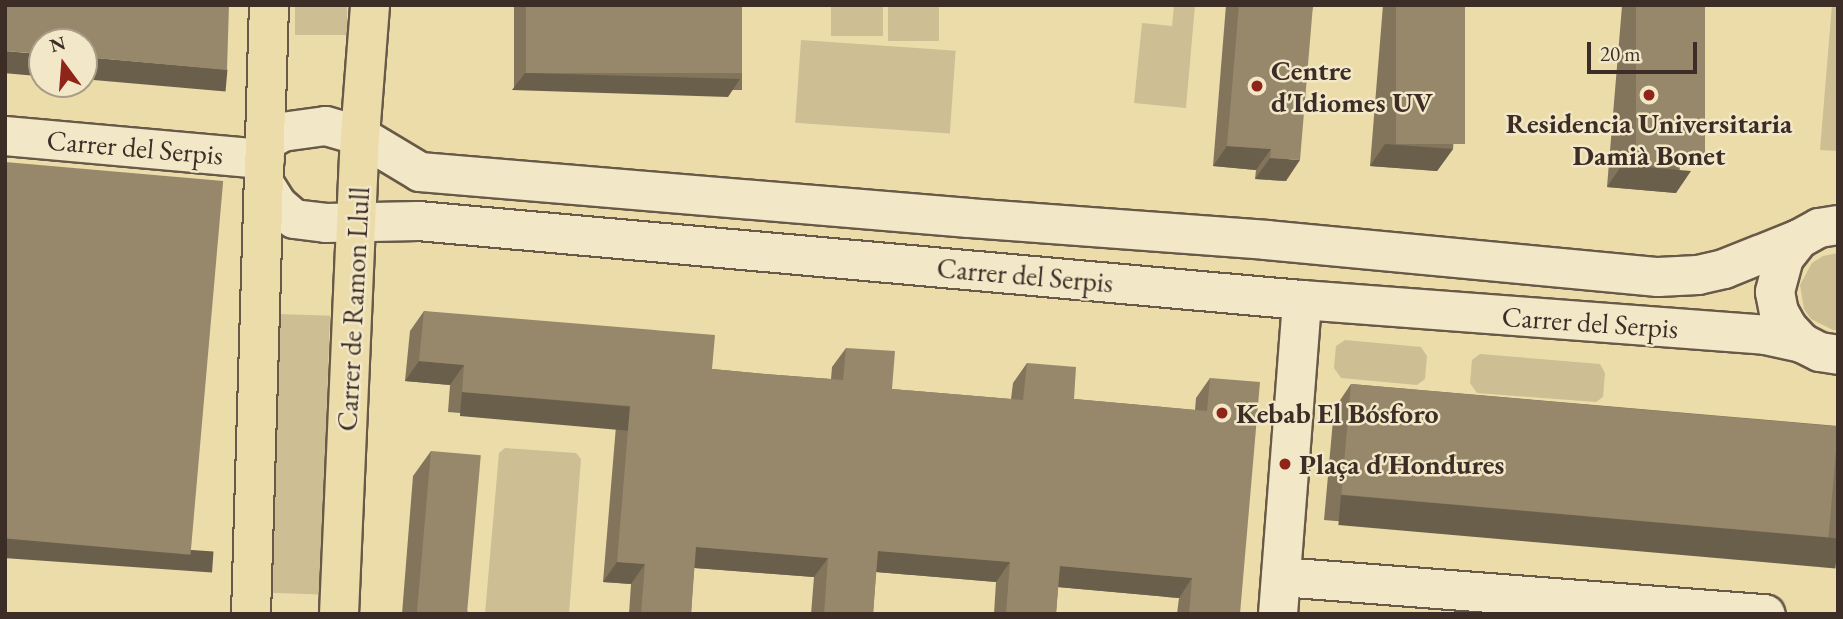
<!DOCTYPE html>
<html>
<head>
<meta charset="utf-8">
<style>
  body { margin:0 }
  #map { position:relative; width:1843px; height:619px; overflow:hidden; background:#ebdcaa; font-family:"EB Garamond",serif }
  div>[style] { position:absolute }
  .green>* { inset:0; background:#cdbe94; transform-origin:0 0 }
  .roads { filter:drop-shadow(2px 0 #685948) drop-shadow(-2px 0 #685948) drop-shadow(0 2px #685948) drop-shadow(0 -2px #685948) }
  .minor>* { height:38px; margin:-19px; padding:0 19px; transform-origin:19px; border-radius:19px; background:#f2e8c8 }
  .major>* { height:38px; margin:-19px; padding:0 19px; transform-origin:19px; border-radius:19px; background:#ebdcaa }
  .wall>* { inset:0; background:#82755c; transform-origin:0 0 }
  .shaded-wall>* { inset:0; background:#6a5f4b; transform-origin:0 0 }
  .building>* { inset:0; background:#97886b; transform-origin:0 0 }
  .dots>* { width:19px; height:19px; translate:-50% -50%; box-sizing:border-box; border:4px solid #f2e8c8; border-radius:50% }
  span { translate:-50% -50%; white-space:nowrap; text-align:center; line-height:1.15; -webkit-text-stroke:5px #f2e8c8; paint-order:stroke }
  .poi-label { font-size:28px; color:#3c2d27; font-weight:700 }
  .left { translate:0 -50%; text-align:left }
  .street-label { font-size:28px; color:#3c2d27 }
  .frame { position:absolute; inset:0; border:7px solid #3c2d27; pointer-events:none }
  .north { position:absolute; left:28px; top:28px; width:70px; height:70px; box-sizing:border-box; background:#f2e8c8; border:2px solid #a99d88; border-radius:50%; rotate:344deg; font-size:19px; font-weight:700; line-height:28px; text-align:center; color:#3c2d27 }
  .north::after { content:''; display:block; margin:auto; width:24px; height:32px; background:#8f2418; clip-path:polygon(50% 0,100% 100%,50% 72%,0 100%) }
  .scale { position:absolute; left:1587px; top:42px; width:110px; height:32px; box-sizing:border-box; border:4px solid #3c2d27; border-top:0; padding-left:9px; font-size:21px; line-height:24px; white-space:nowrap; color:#3c2d27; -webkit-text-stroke:5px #f2e8c8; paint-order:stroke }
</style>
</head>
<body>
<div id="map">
  <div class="green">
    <div style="left:295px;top:5px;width:52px;height:30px"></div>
    <div style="left:831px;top:5px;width:52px;height:31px"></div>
    <div style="left:888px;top:5px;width:51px;height:36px"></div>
    <div style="clip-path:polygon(1174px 5px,1195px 5px,1186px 108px,1134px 103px,1142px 23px,1172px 26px)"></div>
    <div style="clip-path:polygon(1832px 5px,1838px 5px,1838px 151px,1820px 150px)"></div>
    <div style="left:801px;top:40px;width:155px;height:83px;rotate:4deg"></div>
    <div style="clip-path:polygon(1838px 253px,1838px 330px,1833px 330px,1811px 319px,1804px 309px,1800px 285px,1812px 263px,1823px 256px)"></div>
    <div style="left:279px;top:314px;width:51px;height:279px;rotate:2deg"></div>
    <div style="clip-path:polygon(1345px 340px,1421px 347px,1427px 356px,1425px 379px,1417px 385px,1341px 378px,1334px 368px,1336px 346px)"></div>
    <div style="clip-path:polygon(1480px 354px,1600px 364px,1605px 373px,1603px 397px,1596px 402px,1477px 393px,1470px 383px,1472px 360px)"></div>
    <div style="clip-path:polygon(505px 448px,576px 453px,581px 459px,569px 614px,485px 614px,499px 453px)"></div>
  </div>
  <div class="roads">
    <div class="minor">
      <div style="left:5px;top:136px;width:261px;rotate:5.1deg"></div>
      <div style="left:265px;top:142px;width:20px;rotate:-30deg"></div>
      <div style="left:282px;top:132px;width:44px;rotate:-7.8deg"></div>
      <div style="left:326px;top:126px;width:35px;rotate:16deg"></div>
      <div style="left:360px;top:136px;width:70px;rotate:31deg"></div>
      <div style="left:420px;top:172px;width:551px;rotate:4.79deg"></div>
      <div style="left:969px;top:218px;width:298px;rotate:4.2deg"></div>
      <div style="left:1266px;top:240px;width:394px;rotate:5.4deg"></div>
      <div style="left:1658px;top:277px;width:40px;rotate:-2.9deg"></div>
      <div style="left:1698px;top:275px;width:27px;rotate:-13deg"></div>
      <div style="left:1724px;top:269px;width:81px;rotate:-21.8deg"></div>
      <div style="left:264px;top:183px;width:26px;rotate:58deg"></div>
      <div style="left:278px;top:205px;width:21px;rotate:41deg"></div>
      <div style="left:294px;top:219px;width:32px;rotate:7deg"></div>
      <div style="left:326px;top:223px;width:92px;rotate:-1.2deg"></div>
      <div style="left:418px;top:221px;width:888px;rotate:5.11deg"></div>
      <div style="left:1302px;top:300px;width:464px;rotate:4.3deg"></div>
      <div style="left:1765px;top:335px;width:38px;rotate:12deg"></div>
      <div style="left:1838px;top:225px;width:19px;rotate:171deg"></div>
      <div style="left:1819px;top:228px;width:23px;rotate:151deg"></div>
      <div style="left:1799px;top:239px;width:24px;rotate:128deg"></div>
      <div style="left:1784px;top:258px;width:35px;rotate:105deg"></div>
      <div style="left:1775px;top:292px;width:20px;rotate:79deg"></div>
      <div style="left:1779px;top:312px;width:18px;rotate:61deg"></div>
      <div style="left:1788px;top:328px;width:21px;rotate:47deg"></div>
      <div style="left:1802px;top:343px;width:20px;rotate:27deg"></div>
      <div style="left:1820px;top:352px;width:18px;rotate:9deg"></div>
      <div style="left:1281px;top:577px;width:486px;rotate:4.4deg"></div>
      <div style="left:1278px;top:614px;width:315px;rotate:-85.6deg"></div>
    </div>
    <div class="major">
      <div style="left:251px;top:614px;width:609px;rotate:-88.31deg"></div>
      <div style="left:339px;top:614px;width:478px;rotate:-87.5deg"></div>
      <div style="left:360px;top:136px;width:131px;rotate:-85.6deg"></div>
    </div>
  </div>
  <div class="wall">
    <div style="left:514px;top:5px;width:228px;height:85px"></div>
    <div style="clip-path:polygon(1226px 5px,1313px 5px,1286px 181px,1255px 179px,1256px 170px,1213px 166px)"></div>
    <div style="clip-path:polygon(1383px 5px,1465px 5px,1453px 149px,1437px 171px,1370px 166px)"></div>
    <div style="clip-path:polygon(1610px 5px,1705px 5px,1676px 193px,1607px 187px,1622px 6px)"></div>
    <div style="clip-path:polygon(424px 311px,712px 369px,765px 374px,831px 379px,832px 367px,846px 348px,892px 389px,1011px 399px,1013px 383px,1027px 363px,1074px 399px,1195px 410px,1196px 398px,1210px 378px,1240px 614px,1177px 614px,1179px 598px,1058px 587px,1056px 614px,994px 614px,996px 582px,876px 572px,873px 614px,811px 614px,814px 577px,694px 568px,691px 614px,629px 614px,631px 584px,603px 582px,616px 426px,448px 412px,450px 385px,405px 381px,410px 331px)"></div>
    <div style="clip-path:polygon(1351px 384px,1838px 426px,1838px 563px,1324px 520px,1334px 409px)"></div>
    <div style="clip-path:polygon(431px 451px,468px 614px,402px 614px,413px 476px)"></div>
  </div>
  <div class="shaded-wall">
    <div style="left:5px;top:51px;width:37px;height:22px;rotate:5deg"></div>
    <div style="left:84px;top:57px;width:144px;height:22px;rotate:5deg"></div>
    <div style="clip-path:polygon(525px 73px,740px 79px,728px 97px,512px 90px)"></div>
    <div style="clip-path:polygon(1385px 144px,1453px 149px,1437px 171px,1370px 166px)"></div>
    <div style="clip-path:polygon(1227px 146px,1271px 149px,1256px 170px,1213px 166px)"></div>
    <div style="clip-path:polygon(1270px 158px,1300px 160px,1286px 181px,1255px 179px)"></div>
    <div style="clip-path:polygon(1622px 165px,1691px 171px,1676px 193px,1607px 187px)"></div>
    <div style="clip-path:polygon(419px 361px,464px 365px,450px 385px,405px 381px)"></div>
    <div style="left:462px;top:392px;width:169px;height:24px;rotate:5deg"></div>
    <div style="left:1341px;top:495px;width:499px;height:30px;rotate:5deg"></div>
    <div style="left:5px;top:537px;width:209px;height:21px;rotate:4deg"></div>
    <div style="clip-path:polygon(696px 547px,828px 558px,814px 577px,682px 567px)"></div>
    <div style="clip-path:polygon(878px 551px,1010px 562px,996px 582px,864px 571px)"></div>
    <div style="clip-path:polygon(617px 562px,645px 564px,631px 584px,603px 582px)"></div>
    <div style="clip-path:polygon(1060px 566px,1192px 578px,1179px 598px,1046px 586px)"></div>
  </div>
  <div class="building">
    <div style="clip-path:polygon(5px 5px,229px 5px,227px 70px,84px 57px,84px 42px,42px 42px,42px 54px,5px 51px)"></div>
    <div style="left:526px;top:5px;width:216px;height:68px"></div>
    <div style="clip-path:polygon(1239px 5px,1313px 5px,1300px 160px,1270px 158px,1271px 149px,1227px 146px)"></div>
    <div style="left:1396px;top:5px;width:69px;height:139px"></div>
    <div style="left:1636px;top:5px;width:69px;height:161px"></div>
    <div style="left:5px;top:162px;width:219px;height:375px;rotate:5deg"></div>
    <div style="clip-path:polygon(424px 311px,715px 335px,712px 369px,765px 374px,843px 380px,846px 348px,895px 351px,892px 389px,1023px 400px,1027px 363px,1076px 367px,1074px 399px,1207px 411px,1210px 378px,1260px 382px,1240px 614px,1189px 614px,1192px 578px,1060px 566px,1056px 614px,1006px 614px,1010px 562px,878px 551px,873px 614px,824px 614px,828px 558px,696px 547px,691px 614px,641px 614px,645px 564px,617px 562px,630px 406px,462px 392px,464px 365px,419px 361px)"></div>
    <div style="left:1351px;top:384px;width:489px;height:111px;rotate:5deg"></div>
    <div style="left:431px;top:451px;width:50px;height:164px;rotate:5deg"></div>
  </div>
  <div class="dots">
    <div style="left:1257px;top:86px;background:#8f2418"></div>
    <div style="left:1649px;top:95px;background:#8f2418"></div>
    <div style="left:1222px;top:413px;background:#8f2418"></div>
    <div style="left:1285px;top:464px;background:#8f2418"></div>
  </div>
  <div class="poi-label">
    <span class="left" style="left:1271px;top:86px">Centre<br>d'Idiomes UV</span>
    <span style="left:1649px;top:139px">Residencia Universitaria<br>Damià Bonet</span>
    <span class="left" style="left:1236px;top:413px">Kebab El Bósforo</span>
    <span class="left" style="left:1299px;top:464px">Plaça d'Hondures</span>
  </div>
  <div class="street-label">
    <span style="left:135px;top:147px;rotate:5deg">Carrer del Serpis</span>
    <span style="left:1025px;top:275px;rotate:5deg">Carrer del Serpis</span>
    <span style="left:353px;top:309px;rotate:-87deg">Carrer de Ramon Llull</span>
    <span style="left:1590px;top:322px;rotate:4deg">Carrer del Serpis</span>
  </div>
  <div class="frame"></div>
  <div class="north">N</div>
  <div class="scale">20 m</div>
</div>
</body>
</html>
